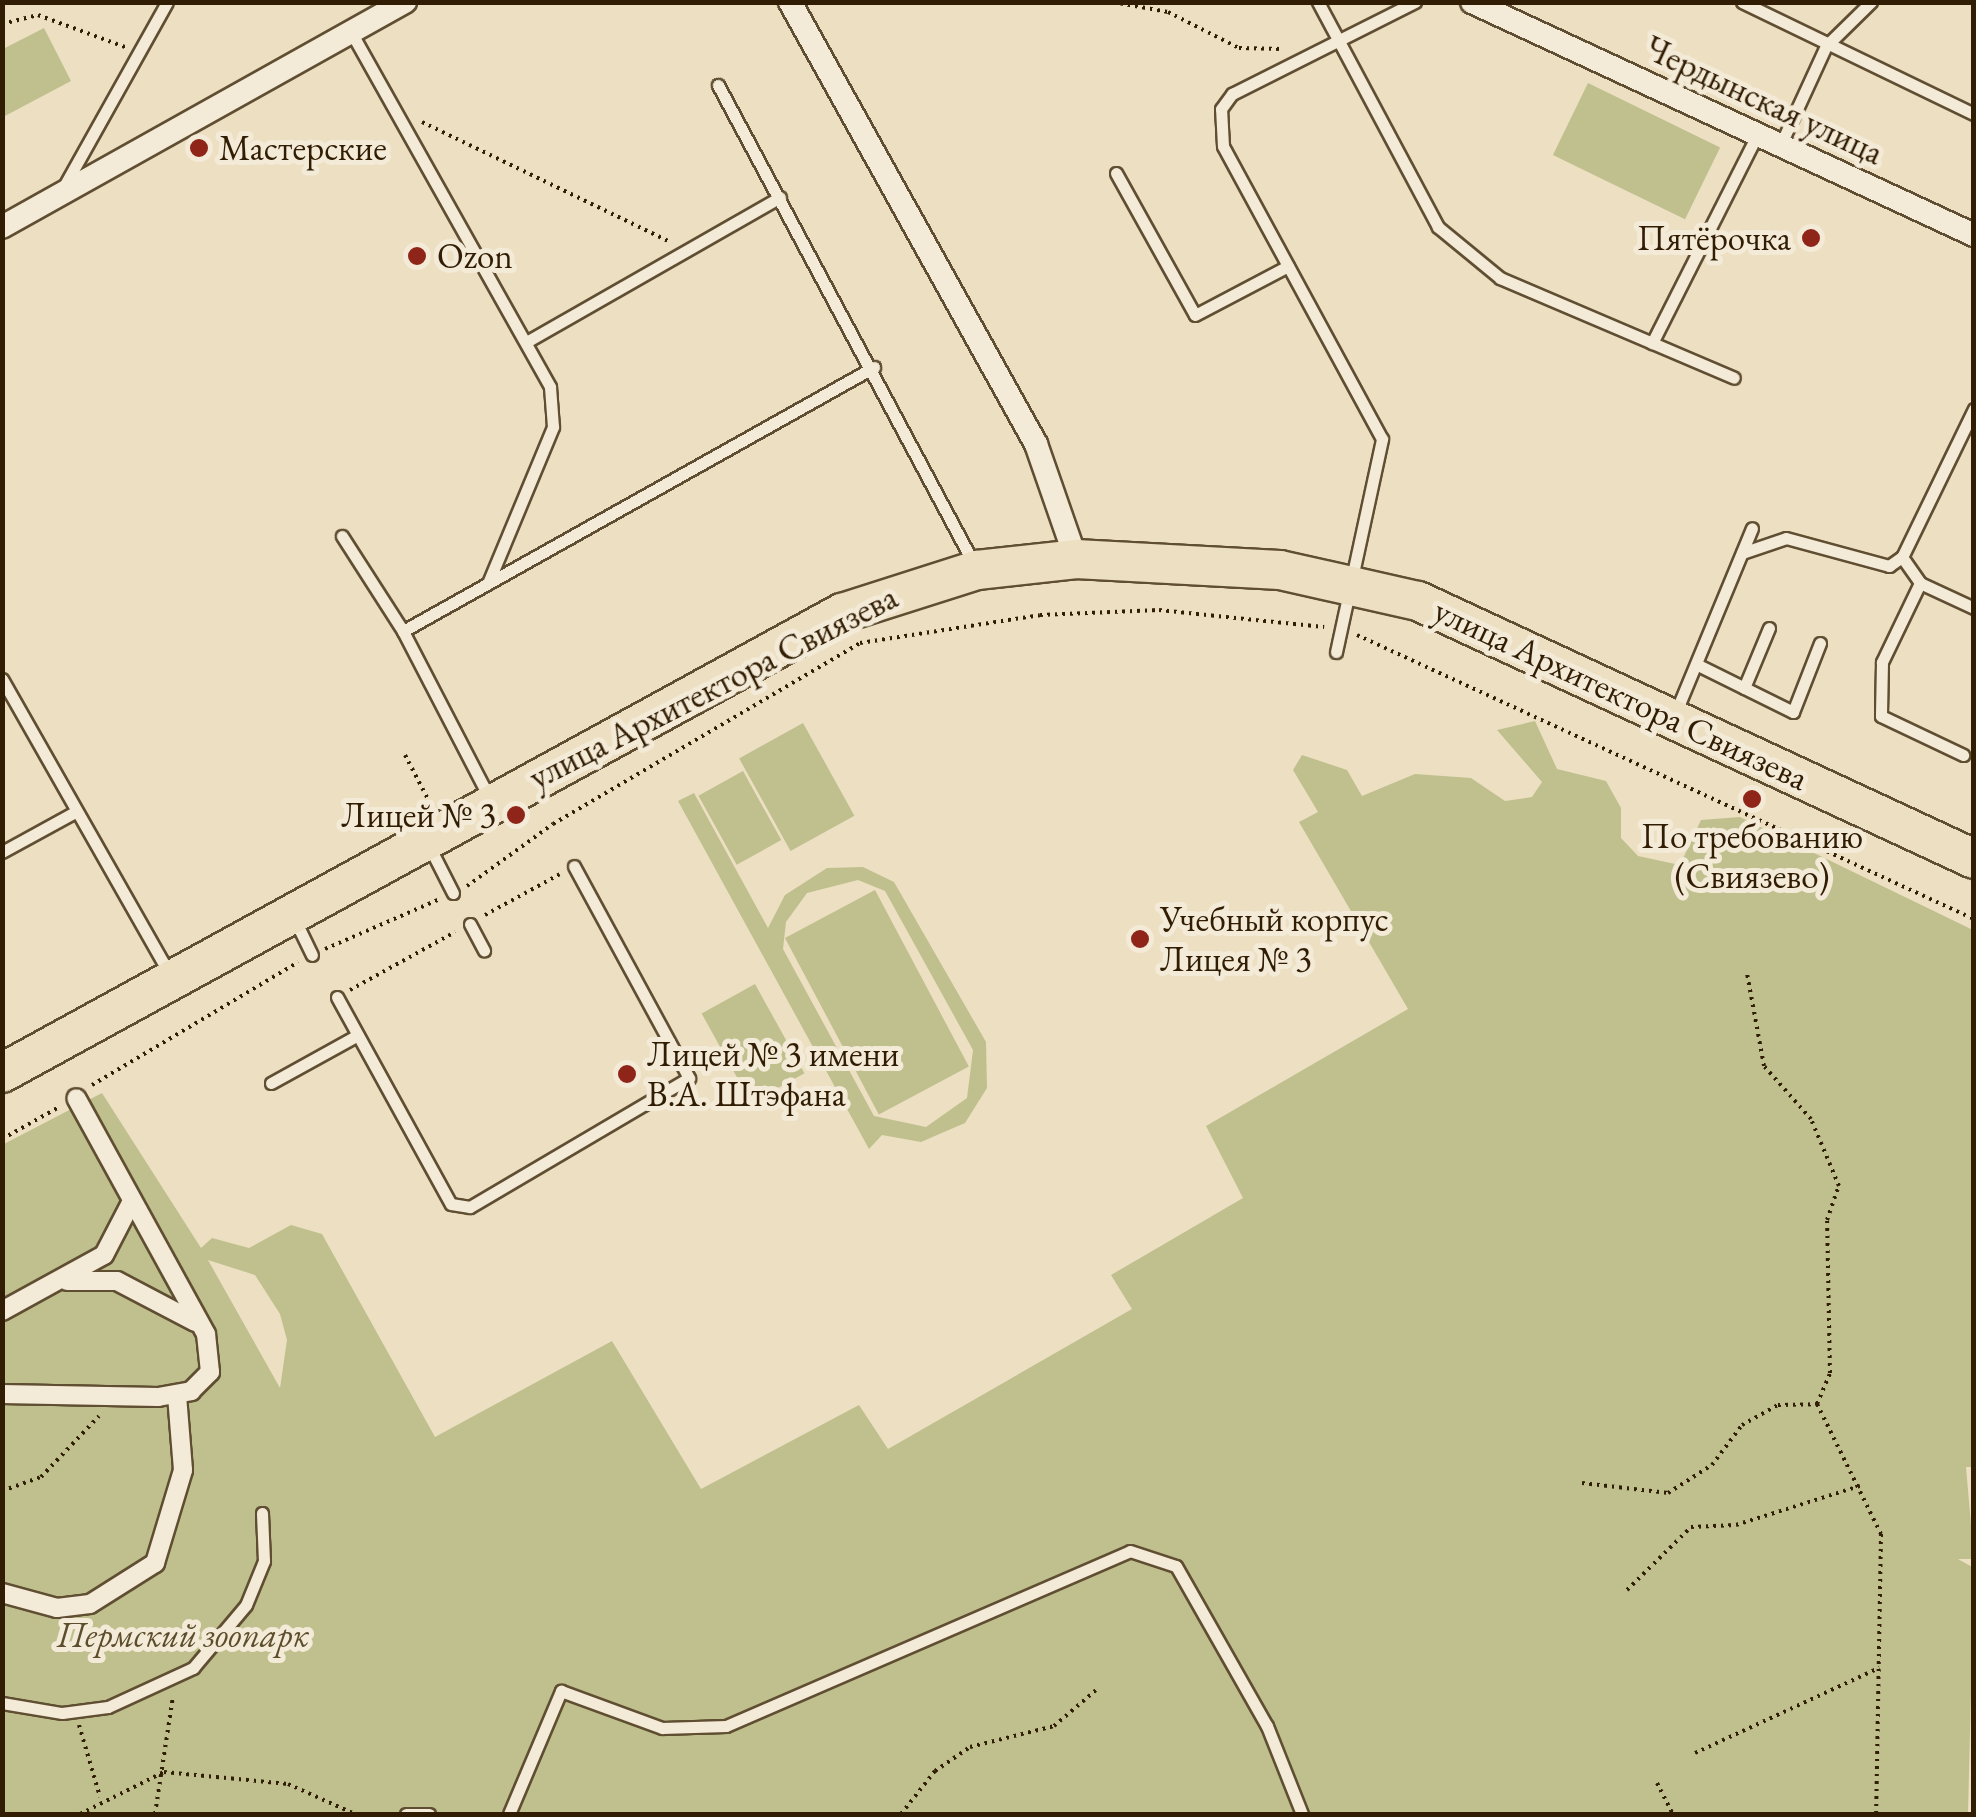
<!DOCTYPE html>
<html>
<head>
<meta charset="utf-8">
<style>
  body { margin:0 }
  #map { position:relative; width:1976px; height:1817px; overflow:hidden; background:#eddfc1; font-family:"EB Garamond",serif }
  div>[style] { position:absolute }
  .green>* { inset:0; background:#bfc08e; transform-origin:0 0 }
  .path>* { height:4px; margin-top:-2px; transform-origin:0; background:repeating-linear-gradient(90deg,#311d03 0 2.5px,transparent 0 7.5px) }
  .roads { filter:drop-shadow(2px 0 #604e32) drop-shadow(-2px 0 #604e32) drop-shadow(0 2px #604e32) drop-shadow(0 -2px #604e32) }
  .service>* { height:11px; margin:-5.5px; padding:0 5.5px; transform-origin:5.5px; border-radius:5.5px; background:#f3ead7 }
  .pedestrian>* { height:18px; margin:-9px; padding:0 9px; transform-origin:9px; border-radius:9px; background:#f3ead7 }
  .minor>* { height:22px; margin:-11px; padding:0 11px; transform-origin:11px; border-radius:11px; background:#f3ead7 }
  .primary>* { height:38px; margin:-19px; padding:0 19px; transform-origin:19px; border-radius:19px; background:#eddfc1 }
  .dots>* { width:28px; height:28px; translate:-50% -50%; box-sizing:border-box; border:5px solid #f3ead7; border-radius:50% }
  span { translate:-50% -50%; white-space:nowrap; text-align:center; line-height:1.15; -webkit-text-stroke:10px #f3ead7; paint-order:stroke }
  .street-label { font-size:35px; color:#311d03 }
  .poi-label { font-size:35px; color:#311d03 }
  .left { translate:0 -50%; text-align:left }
  .right { translate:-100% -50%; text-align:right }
  .park-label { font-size:35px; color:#5c4e2d; font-style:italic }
  .frame { position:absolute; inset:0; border:5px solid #311d03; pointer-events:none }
</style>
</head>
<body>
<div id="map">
  <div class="green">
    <div style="clip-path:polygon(44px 28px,71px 81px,3px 117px,3px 49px)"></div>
    <div style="left:1588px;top:83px;width:147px;height:80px;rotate:26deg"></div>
    <div style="clip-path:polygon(evenodd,1535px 721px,1557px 769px,1606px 781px,1621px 808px,1621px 838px,1638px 856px,1680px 865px,1701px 820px,1740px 817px,1973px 930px,1974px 1467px,1966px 1467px,1974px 1559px,1958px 1559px,1974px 1568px,1968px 1814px,3px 1814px,2px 1145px,102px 1093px,201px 1248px,212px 1238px,249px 1248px,291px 1225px,322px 1234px,435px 1437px,612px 1341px,701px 1489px,859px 1405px,888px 1449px,1132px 1309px,1111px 1275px,1243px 1198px,1206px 1126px,1408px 1009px,1299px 822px,1318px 812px,1293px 770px,1302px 755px,1347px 770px,1362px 796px,1415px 774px,1471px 778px,1505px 801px,1532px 797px,1542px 782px,1497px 730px,1535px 721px,208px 1260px,255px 1275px,280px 1314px,287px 1340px,280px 1388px,208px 1260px)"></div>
    <div style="left:803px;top:723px;width:106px;height:73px;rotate:61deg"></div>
    <div style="left:743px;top:771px;width:79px;height:51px;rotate:61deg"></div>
    <div style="clip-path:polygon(evenodd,694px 793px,768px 928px,785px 895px,827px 868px,863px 867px,894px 882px,986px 1042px,987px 1088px,965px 1123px,921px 1142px,882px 1135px,869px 1149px,678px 801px,694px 793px,858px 880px,885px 891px,973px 1050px,967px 1098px,926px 1127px,874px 1116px,783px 949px,786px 922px,807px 893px,858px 880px)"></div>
    <div style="left:875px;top:890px;width:200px;height:102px;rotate:62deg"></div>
    <div style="left:755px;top:984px;width:102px;height:61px;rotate:61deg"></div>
  </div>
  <div class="path">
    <div style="left:1113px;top:2px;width:56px;rotate:10.3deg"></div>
    <div style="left:1168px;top:12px;width:80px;rotate:26.9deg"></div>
    <div style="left:1239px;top:48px;width:44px;rotate:1.3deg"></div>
    <div style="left:2px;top:24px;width:37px;rotate:-14deg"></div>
    <div style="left:38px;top:15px;width:93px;rotate:20.2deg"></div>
    <div style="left:422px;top:122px;width:276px;rotate:25.8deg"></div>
    <div style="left:1357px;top:635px;width:679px;rotate:24.72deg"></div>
    <div style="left:405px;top:755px;width:54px;rotate:62.5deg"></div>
    <div style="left:467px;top:886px;width:106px;rotate:-35.8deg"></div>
    <div style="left:553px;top:824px;width:356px;rotate:-30.5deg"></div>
    <div style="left:860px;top:643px;width:182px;rotate:-8.8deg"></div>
    <div style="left:1040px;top:615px;width:119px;rotate:-2.4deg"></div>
    <div style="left:1159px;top:610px;width:166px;rotate:5.9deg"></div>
    <div style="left:485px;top:915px;width:85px;rotate:-28.7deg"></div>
    <div style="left:325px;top:949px;width:125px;rotate:-23.5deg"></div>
    <div style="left:350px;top:990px;width:120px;rotate:-28.9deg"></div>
    <div style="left:92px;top:1085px;width:240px;rotate:-30.8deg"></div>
    <div style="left:2px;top:1139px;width:65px;rotate:-29.3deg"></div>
    <div style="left:1817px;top:1404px;width:145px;rotate:63.8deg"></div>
    <div style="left:1881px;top:1534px;width:280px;rotate:91deg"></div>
    <div style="left:1582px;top:1483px;width:87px;rotate:6.6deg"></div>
    <div style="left:1668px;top:1493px;width:52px;rotate:-32.5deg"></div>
    <div style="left:1712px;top:1465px;width:50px;rotate:-53.1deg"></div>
    <div style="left:1742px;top:1425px;width:41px;rotate:-29.1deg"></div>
    <div style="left:1778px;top:1405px;width:39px;rotate:-1deg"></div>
    <div style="left:1817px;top:1404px;width:34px;rotate:-67deg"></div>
    <div style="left:1830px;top:1373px;width:153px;rotate:-91.1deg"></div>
    <div style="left:1827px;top:1220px;width:36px;rotate:-71deg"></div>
    <div style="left:1839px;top:1186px;width:73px;rotate:-112.7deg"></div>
    <div style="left:1811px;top:1119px;width:71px;rotate:-131.6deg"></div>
    <div style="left:1764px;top:1066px;width:95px;rotate:-100.4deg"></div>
    <div style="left:2px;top:1491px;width:41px;rotate:-19.7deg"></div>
    <div style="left:41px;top:1477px;width:84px;rotate:-46.4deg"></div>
    <div style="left:1627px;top:1590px;width:90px;rotate:-44.5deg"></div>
    <div style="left:1691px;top:1527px;width:45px;rotate:-2.5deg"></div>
    <div style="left:1736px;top:1525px;width:130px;rotate:-17.5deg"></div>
    <div style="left:79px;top:1725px;width:75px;rotate:73.7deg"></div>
    <div style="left:1695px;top:1753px;width:203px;rotate:-24.8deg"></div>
    <div style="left:1657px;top:1783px;width:35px;rotate:63deg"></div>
    <div style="left:80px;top:1814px;width:94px;rotate:-26.6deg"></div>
    <div style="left:164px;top:1772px;width:125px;rotate:5.5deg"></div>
    <div style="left:288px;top:1784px;width:73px;rotate:24.1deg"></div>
    <div style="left:155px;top:1814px;width:118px;rotate:-81.3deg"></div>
    <div style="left:765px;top:1814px;width:34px"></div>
    <div style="left:901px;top:1814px;width:55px;rotate:-51.7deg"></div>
    <div style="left:935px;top:1771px;width:42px;rotate:-34.4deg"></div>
    <div style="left:970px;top:1747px;width:87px;rotate:-14deg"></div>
    <div style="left:1054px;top:1726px;width:55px;rotate:-40.6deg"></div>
  </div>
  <div class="roads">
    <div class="service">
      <div style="left:1318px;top:2px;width:255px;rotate:61.9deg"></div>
      <div style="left:1438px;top:227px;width:80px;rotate:39.4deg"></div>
      <div style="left:1500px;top:278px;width:254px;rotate:23.1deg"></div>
      <div style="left:1742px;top:2px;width:258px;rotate:25.8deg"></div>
      <div style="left:351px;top:32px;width:407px;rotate:60.7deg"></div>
      <div style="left:550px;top:387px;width:40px;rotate:85.7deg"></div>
      <div style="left:553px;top:427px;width:169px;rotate:112.6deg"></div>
      <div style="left:718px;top:85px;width:545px;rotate:61.88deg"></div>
      <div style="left:1780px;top:146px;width:110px;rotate:-65.3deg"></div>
      <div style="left:1826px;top:46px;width:63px;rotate:-44.4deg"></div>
      <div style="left:1116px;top:173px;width:162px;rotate:60.9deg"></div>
      <div style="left:1195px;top:315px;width:105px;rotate:-27.8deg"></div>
      <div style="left:62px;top:190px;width:215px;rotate:-60.8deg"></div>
      <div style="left:528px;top:341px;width:290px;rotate:-29.7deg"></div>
      <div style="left:1652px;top:343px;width:233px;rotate:-63.2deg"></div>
      <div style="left:1974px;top:409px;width:165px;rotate:115.9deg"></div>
      <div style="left:1902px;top:557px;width:32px;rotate:55deg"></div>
      <div style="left:1920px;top:583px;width:60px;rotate:24.8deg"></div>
      <div style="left:342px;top:536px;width:113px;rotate:57.3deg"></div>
      <div style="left:1742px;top:553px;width:46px;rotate:-18.8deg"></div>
      <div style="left:1786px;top:538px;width:107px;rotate:15.2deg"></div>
      <div style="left:1889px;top:566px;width:16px;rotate:-35deg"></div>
      <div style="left:1920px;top:583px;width:88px;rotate:115.7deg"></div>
      <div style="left:1882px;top:662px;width:54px;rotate:91.1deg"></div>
      <div style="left:1881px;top:716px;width:91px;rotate:25.4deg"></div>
      <div style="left:1336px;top:652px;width:218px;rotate:-77.8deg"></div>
      <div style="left:1382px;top:439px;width:333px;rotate:-118.5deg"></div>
      <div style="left:1223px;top:146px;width:37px;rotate:-93deg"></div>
      <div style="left:1221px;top:109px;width:19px;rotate:-54deg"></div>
      <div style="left:1232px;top:94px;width:205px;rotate:-26.7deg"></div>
      <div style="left:1698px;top:665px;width:106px;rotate:26.3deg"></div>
      <div style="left:1793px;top:712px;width:74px;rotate:-68.6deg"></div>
      <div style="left:2px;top:679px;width:343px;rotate:60.4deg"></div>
      <div style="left:1744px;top:688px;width:65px;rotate:-67.4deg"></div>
      <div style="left:1675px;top:714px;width:201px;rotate:-67.5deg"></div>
      <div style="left:490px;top:799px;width:189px;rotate:-117.4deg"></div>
      <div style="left:403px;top:631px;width:540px;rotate:-29.27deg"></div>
      <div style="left:428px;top:844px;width:55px;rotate:63deg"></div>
      <div style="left:2px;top:852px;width:83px;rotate:-28.7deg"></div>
      <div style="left:294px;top:918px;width:41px;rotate:64.1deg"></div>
      <div style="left:470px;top:924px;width:30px;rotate:62deg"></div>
      <div style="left:337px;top:997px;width:236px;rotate:61.2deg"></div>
      <div style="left:451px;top:1204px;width:19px;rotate:9deg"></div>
      <div style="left:470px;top:1207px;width:254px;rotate:-30.5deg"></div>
      <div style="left:689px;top:1078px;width:241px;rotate:-118.5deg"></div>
      <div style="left:271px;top:1083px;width:99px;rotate:-28.9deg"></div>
      <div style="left:2px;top:1703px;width:61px;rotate:9.5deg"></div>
      <div style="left:62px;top:1713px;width:46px;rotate:-7.4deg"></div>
      <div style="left:108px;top:1707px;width:94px;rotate:-24.6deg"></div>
      <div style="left:193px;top:1668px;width:82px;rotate:-49.9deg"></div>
      <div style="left:246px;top:1605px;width:48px;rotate:-67.8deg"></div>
      <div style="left:264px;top:1561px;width:48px;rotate:-92.4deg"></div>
      <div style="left:406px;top:1814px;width:23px"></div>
      <div style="left:509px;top:1814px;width:134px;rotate:-67.1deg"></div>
      <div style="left:561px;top:1691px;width:108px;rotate:20.1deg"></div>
      <div style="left:662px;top:1728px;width:64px;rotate:-1.8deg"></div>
      <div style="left:726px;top:1726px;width:440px;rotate:-23.4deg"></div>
      <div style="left:1130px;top:1551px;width:48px;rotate:18.1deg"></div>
      <div style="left:1176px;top:1566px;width:184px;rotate:60.4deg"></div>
      <div style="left:1267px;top:1726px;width:95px;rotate:68.3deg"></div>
    </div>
    <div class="pedestrian">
      <div style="left:67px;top:1281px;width:50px"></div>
      <div style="left:117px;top:1281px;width:88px;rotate:27.7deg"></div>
      <div style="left:2px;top:1311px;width:116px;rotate:-28.8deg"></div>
      <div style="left:104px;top:1255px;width:59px;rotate:-62.6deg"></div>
      <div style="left:2px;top:1394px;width:156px;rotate:1.1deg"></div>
      <div style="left:158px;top:1397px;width:34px;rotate:-10deg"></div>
      <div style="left:191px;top:1391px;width:27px;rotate:-45deg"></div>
      <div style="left:210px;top:1372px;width:38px;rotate:-96deg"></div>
      <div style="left:206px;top:1334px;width:269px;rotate:-118.8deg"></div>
      <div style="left:2px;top:1593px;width:57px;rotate:15.3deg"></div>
      <div style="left:57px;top:1608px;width:33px;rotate:-7deg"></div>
      <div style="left:90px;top:1604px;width:77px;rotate:-32.2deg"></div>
      <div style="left:155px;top:1563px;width:97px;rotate:-73.2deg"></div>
      <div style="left:183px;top:1470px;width:75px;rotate:-94.6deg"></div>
    </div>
    <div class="minor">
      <div style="left:790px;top:2px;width:506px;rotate:60.9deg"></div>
      <div style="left:1036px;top:444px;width:122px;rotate:70.8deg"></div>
      <div style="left:1472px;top:2px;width:553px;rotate:24.9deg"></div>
      <div style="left:2px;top:227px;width:462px;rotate:-29.2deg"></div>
    </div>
    <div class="primary">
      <div style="left:2px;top:1073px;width:958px;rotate:-28.71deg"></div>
      <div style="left:842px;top:613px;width:142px;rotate:-17.7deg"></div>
      <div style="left:977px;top:570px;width:100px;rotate:-6.3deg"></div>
      <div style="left:1076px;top:559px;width:204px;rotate:3.1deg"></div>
      <div style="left:1280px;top:570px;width:141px;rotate:12.7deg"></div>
      <div style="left:1418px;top:601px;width:613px;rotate:24.89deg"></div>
    </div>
  </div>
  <div class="dots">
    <div style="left:199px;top:148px;background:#8f2418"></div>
    <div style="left:1811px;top:238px;background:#8f2418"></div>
    <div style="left:417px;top:256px;background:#8f2418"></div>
    <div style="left:1752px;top:799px;background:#8f2418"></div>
    <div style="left:516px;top:815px;background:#8f2418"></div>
    <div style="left:1140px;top:939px;background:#8f2418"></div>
    <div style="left:627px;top:1074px;background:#8f2418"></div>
  </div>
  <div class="street-label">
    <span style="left:1764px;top:100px;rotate:25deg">Чердынская улица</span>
    <span style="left:713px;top:687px;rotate:-27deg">улица Архитектора Свиязева</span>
    <span style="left:1621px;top:694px;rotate:25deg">улица Архитектора Свиязева</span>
  </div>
  <div class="poi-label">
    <span class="left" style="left:219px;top:148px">Мастерские</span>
    <span class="right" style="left:1791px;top:238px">Пятёрочка</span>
    <span class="left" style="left:437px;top:256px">Ozon</span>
    <span class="right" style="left:496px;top:815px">Лицей № 3</span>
    <span style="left:1752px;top:856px">По требованию<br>(Свиязево)</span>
    <span class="left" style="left:1160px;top:939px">Учебный корпус<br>Лицея № 3</span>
    <span class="left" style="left:647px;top:1074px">Лицей № 3 имени<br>В.А. Штэфана</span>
  </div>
  <div class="park-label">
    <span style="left:183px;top:1635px">Пермский зоопарк</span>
  </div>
  <div class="frame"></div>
</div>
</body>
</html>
